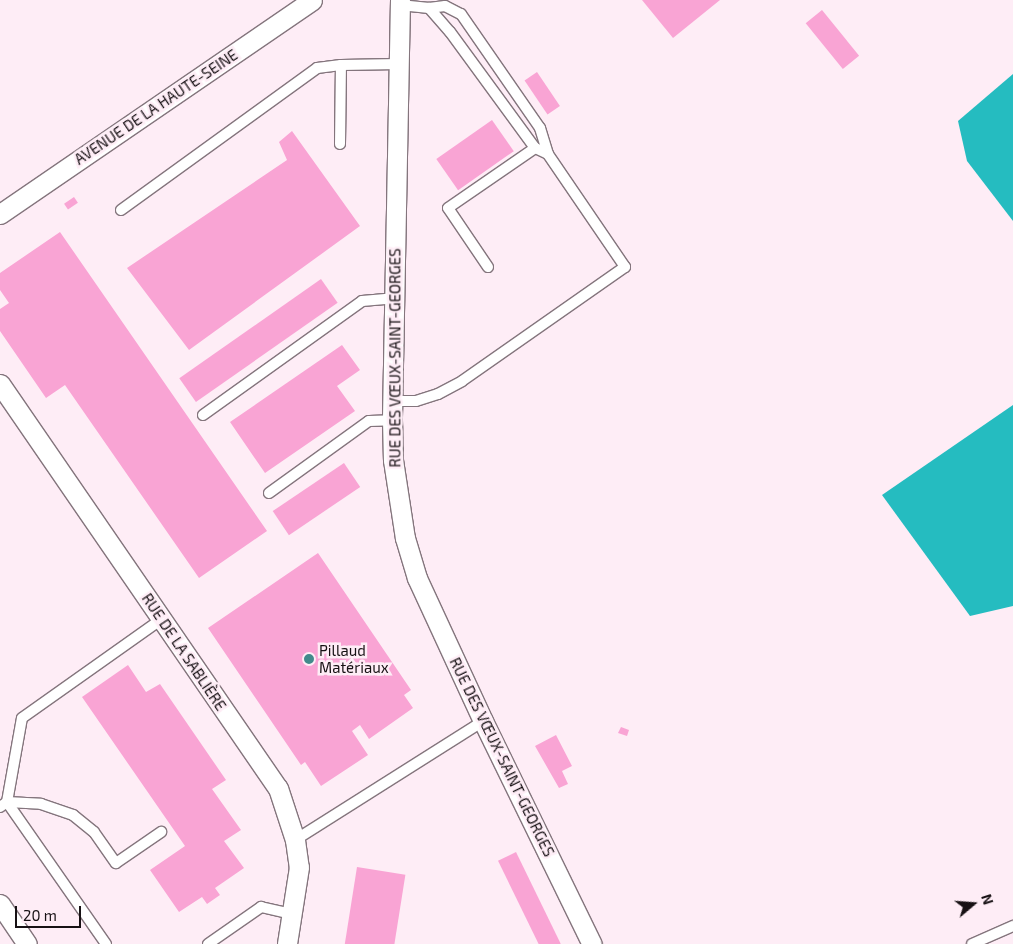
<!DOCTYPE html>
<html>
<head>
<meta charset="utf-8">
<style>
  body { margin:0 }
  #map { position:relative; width:1013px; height:944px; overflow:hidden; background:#feedf6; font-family:"Exo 2",sans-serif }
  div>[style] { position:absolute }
  .water>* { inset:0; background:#25bcc0 }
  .building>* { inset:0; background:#f9a4d4; transform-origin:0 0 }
  .roads { filter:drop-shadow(1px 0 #84757d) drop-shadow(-1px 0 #84757d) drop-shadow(0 1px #84757d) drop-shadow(0 -1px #84757d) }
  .lane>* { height:10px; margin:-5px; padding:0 5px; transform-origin:5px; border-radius:5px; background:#fff }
  .street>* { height:19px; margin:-9.5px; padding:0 9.5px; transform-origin:9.5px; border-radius:9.5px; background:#fff }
  .dots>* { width:14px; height:14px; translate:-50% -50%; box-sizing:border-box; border:2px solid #feedf6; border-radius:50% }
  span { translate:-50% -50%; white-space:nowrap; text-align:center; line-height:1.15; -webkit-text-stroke:5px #feedf6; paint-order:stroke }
  .street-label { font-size:15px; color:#171114 }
  .poi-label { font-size:15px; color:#171114 }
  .left { translate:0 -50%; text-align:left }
  .north { position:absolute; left:948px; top:879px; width:50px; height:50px; -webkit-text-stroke:4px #feedf6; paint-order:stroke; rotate:72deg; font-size:14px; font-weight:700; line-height:20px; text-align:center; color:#171114 }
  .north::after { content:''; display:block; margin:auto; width:18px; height:22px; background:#171114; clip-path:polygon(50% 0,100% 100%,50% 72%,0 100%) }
  .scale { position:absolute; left:15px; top:906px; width:66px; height:22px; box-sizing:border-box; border:2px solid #171114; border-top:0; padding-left:6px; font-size:15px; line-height:18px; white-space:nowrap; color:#171114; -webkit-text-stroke:4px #feedf6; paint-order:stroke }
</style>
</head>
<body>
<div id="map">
  <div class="water">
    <div style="clip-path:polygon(1013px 74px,1013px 221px,967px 161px,958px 121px)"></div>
    <div style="clip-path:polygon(1013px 405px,1013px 606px,970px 616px,882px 495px)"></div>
  </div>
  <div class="building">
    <div style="clip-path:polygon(642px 0,720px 0,673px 38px)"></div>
    <div style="left:822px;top:10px;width:59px;height:21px;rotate:51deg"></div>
    <div style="left:537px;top:72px;width:41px;height:15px;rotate:56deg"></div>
    <div style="left:492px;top:120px;width:38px;height:68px;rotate:55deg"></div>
    <div style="clip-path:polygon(292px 131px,360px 226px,189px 350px,127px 268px,287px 160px,279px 142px)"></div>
    <div style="left:74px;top:197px;width:7px;height:12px;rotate:56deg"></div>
    <div style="clip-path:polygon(60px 232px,267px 531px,199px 578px,65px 385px,46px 398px,0 331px,0 309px,9px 303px,0 290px,0 273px)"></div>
    <div style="left:321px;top:279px;width:29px;height:173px;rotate:55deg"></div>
    <div style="clip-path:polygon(342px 345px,360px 370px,337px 386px,355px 411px,265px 473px,230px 422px)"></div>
    <div style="left:344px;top:463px;width:29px;height:86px;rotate:56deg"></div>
    <div style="clip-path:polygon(318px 553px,411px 690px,404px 695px,413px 708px,369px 739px,360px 725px,352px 731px,368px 755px,321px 786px,305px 762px,301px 765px,208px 628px)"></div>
    <div style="clip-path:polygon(128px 665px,146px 692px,160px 684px,226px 780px,212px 789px,241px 830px,224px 841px,244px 868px,215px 888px,220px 895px,207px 904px,202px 897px,179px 912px,150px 870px,185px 846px,82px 697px)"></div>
    <div style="clip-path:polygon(621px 727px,629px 730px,627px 736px,618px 733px)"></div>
    <div style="clip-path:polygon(556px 735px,572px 766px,562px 771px,568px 784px,559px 788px,535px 746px)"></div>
    <div style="left:516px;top:852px;width:102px;height:20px;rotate:64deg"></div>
    <div style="left:357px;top:867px;width:49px;height:78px;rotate:9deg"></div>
  </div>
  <div class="roads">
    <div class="lane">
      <div style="left:429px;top:8px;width:16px;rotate:-7deg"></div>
      <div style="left:445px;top:6px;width:18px;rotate:27deg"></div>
      <div style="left:461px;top:14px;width:139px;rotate:55.3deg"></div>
      <div style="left:540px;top:128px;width:27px;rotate:73deg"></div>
      <div style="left:340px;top:144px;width:79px;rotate:-89.3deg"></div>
      <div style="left:121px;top:210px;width:242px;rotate:-35.9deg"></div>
      <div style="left:317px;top:68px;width:24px;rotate:-7deg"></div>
      <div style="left:341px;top:65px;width:58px;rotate:-1deg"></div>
      <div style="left:488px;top:267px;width:71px;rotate:-124.1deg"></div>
      <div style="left:448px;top:208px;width:106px;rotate:-34.6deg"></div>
      <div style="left:392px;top:401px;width:24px"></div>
      <div style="left:416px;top:401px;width:23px;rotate:-18deg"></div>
      <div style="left:438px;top:394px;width:27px;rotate:-28deg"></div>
      <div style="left:462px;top:381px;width:199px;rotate:-35deg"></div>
      <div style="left:625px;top:267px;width:137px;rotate:-124.3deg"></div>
      <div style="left:548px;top:154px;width:14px;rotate:-155deg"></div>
      <div style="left:535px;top:148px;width:144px;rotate:-126.2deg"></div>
      <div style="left:450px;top:32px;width:32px;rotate:-131deg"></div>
      <div style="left:429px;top:8px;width:29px;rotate:-174deg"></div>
      <div style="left:203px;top:415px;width:196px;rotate:-35.6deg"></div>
      <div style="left:362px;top:301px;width:32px;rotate:-5deg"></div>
      <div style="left:269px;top:493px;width:123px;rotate:-35.8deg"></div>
      <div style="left:369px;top:421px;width:23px;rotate:-2deg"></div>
      <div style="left:0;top:807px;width:9px;rotate:-36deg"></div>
      <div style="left:7px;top:802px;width:34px;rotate:3deg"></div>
      <div style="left:41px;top:804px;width:34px;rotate:19deg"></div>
      <div style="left:73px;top:815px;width:27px;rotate:39deg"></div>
      <div style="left:94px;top:832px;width:38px;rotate:55deg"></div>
      <div style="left:116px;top:863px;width:55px;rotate:-34.6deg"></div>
      <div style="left:295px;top:840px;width:222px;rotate:-32.3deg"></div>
      <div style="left:106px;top:944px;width:173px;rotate:-124.9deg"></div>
      <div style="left:7px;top:802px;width:85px;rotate:-79.9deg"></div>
      <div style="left:22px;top:718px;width:171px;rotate:-35.3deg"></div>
      <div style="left:208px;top:944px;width:65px;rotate:-34.9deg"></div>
      <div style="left:261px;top:907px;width:31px;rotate:13deg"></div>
      <div style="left:972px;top:944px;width:45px;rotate:-23.7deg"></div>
    </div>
    <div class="street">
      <div style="left:400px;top:0;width:420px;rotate:91.1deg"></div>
      <div style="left:392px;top:420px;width:40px;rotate:88.6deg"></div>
      <div style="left:393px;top:460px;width:79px;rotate:81.3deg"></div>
      <div style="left:405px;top:538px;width:42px;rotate:73.3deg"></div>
      <div style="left:417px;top:578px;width:157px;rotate:65.2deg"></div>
      <div style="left:483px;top:721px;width:248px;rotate:64deg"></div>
      <div style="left:0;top:214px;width:378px;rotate:-34.4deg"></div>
      <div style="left:0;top:384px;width:490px;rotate:55.5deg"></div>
      <div style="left:278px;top:788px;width:55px;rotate:71.9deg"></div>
      <div style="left:295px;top:840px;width:27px;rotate:82deg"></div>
      <div style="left:299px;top:867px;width:78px;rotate:98.9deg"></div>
      <div style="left:0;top:904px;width:48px;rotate:56deg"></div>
    </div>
  </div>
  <div class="dots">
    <div style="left:309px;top:659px;background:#428a8c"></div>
  </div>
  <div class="street-label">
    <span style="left:156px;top:107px;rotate:-34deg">AVENUE DE LA HAUTE-SEINE</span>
    <span style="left:395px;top:358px;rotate:-90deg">RUE DES VŒUX-SAINT-GEORGES</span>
    <span style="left:184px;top:652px;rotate:56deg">RUE DE LA SABLIÈRE</span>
    <span style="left:502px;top:757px;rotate:64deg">RUE DES VŒUX-SAINT-GEORGES</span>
  </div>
  <div class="poi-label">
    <span class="left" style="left:319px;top:659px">Pillaud<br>Matériaux</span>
  </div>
  <div class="north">N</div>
  <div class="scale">20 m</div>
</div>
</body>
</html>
